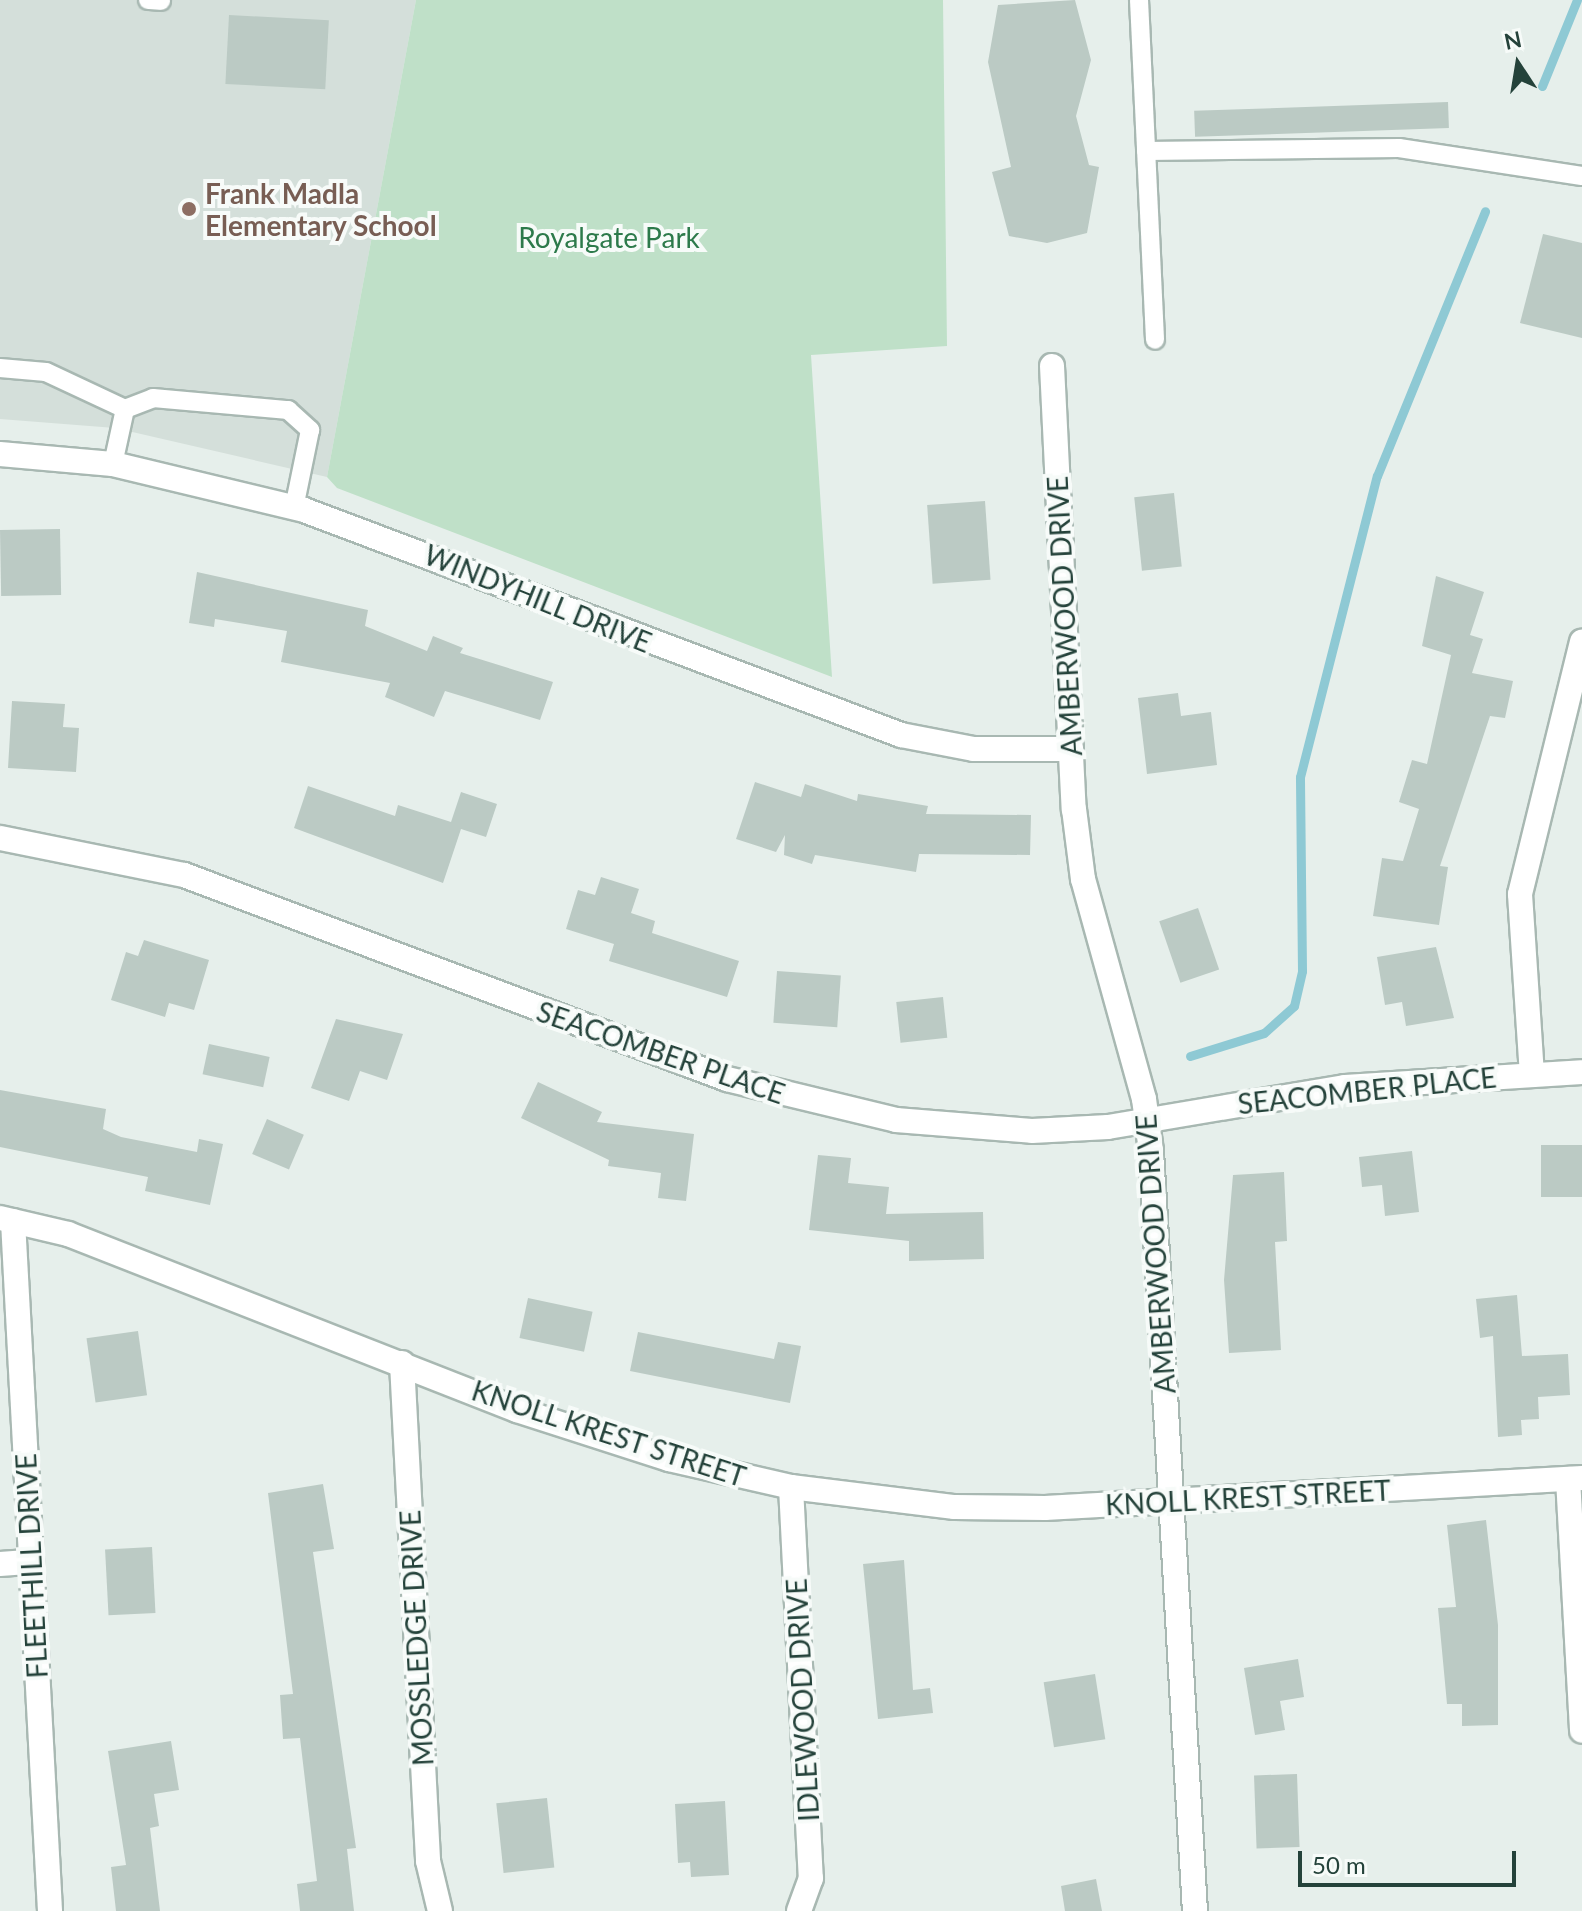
<!DOCTYPE html>
<html>
<head>
<meta charset="utf-8">
<style>
  body { margin:0 }
  #map { position:relative; width:1582px; height:1911px; overflow:hidden; background:#e6efeb; font-family:Lato,sans-serif }
  div>[style] { position:absolute }
  .built>* { inset:0; background:#d4dfda }
  .green>* { inset:0; background:#bfe0c8 }
  .stream>* { height:9px; margin:-4.5px; padding:0 4.5px; transform-origin:4.5px; border-radius:4.5px; background:#8ec9d4 }
  .building>* { inset:0; background:#bbcac4; transform-origin:0 0 }
  .roads { filter:drop-shadow(2px 0 #a8b8b2) drop-shadow(-2px 0 #a8b8b2) drop-shadow(0 2px #a8b8b2) drop-shadow(0 -2px #a8b8b2) }
  .lane>* { height:18px; margin:-9px; padding:0 9px; transform-origin:9px; border-radius:9px; background:#fff }
  .street>* { height:24px; margin:-12px; padding:0 12px; transform-origin:12px; border-radius:12px; background:#fff }
  .dots>* { width:22px; height:22px; translate:-50% -50%; box-sizing:border-box; border:4px solid #f7fbf9; border-radius:50% }
  span { translate:-50% -50%; white-space:nowrap; text-align:center; line-height:1.15; -webkit-text-stroke:8px #f7fbf9; paint-order:stroke }
  .education-label { font-size:28px; color:#785e54; font-weight:700 }
  .left { translate:0 -50%; text-align:left }
  .park-label { font-size:28px; color:#2d7a4b }
  .street-label { font-size:28px; color:#24423a }
  .north { position:absolute; left:1478px; top:24px; width:80px; height:80px; -webkit-text-stroke:6px #f7fbf9; paint-order:stroke; rotate:348deg; font-size:22px; font-weight:700; line-height:32px; text-align:center; color:#24423a }
  .north::after { content:''; display:block; margin:auto; width:28px; height:36px; background:#24423a; clip-path:polygon(50% 0,100% 100%,50% 72%,0 100%) }
  .scale { position:absolute; left:1298px; top:1851px; width:218px; height:36px; box-sizing:border-box; border:4px solid #24423a; border-top:0; padding-left:10px; font-size:24px; line-height:28px; white-space:nowrap; color:#24423a; -webkit-text-stroke:6px #f7fbf9; paint-order:stroke }
</style>
</head>
<body>
<div id="map">
  <div class="built">
    <div style="clip-path:polygon(0 0,416px 0,327px 477px,115px 428px,0 419px)"></div>
  </div>
  <div class="green">
    <div style="clip-path:polygon(416px 0,943px 0,947px 346px,811px 355px,832px 677px,337px 488px,327px 477px)"></div>
  </div>
  <div class="stream">
    <div style="left:1542px;top:86px;width:93px;rotate:-67.9deg"></div>
    <div style="left:1190px;top:1056px;width:77px;rotate:-17.3deg"></div>
    <div style="left:1264px;top:1033px;width:40px;rotate:-42deg"></div>
    <div style="left:1294px;top:1006px;width:36px;rotate:-77deg"></div>
    <div style="left:1302px;top:971px;width:194px;rotate:-90.6deg"></div>
    <div style="left:1300px;top:777px;width:311px;rotate:-75.7deg"></div>
    <div style="left:1377px;top:476px;width:286px;rotate:-67.8deg"></div>
  </div>
  <div class="building">
    <div style="clip-path:polygon(1075px 0,1091px 60px,1076px 116px,1089px 165px,1099px 167px,1087px 233px,1047px 243px,1009px 236px,992px 172px,1011px 167px,988px 62px,998px 5px)"></div>
    <div style="left:229px;top:15px;width:100px;height:69px;rotate:3deg"></div>
    <div style="left:1448px;top:102px;width:26px;height:254px;rotate:88deg"></div>
    <div style="clip-path:polygon(1543px 234px,1582px 243px,1582px 338px,1520px 323px)"></div>
    <div style="left:1174px;top:493px;width:74px;height:40px;rotate:84deg"></div>
    <div style="left:985px;top:501px;width:79px;height:58px;rotate:86deg"></div>
    <div style="left:60px;top:529px;width:66px;height:60px;rotate:89deg"></div>
    <div style="clip-path:polygon(197px 572px,368px 610px,365px 626px,427px 651px,433px 636px,463px 648px,460px 653px,553px 682px,540px 720px,445px 691px,434px 717px,385px 697px,390px 683px,281px 662px,287px 631px,215px 619px,214px 627px,189px 623px)"></div>
    <div style="clip-path:polygon(1436px 576px,1484px 592px,1470px 635px,1483px 639px,1472px 673px,1513px 681px,1505px 718px,1490px 716px,1440px 866px,1448px 867px,1439px 925px,1373px 916px,1382px 858px,1403px 861px,1419px 809px,1399px 802px,1412px 760px,1427px 764px,1451px 655px,1422px 646px)"></div>
    <div style="clip-path:polygon(1178px 693px,1181px 716px,1211px 712px,1217px 765px,1147px 774px,1138px 698px)"></div>
    <div style="clip-path:polygon(12px 701px,65px 704px,63px 727px,79px 728px,76px 772px,8px 768px)"></div>
    <div style="clip-path:polygon(755px 782px,801px 797px,805px 784px,857px 801px,858px 794px,928px 806px,926px 814px,1031px 815px,1030px 855px,919px 854px,916px 872px,815px 855px,812px 864px,784px 855px,785px 835px,776px 852px,736px 839px)"></div>
    <div style="clip-path:polygon(308px 786px,395px 816px,398px 805px,451px 822px,461px 792px,497px 804px,486px 837px,461px 829px,443px 883px,294px 828px)"></div>
    <div style="clip-path:polygon(601px 877px,639px 889px,631px 913px,655px 921px,652px 933px,739px 961px,727px 997px,609px 961px,614px 944px,566px 929px,578px 890px,595px 895px)"></div>
    <div style="left:1198px;top:908px;width:65px;height:41px;rotate:71deg"></div>
    <div style="clip-path:polygon(144px 940px,209px 960px,194px 1010px,169px 1003px,165px 1017px,111px 1000px,126px 952px,138px 956px)"></div>
    <div style="clip-path:polygon(1436px 947px,1454px 1018px,1406px 1026px,1402px 1002px,1385px 1005px,1377px 957px)"></div>
    <div style="left:777px;top:971px;width:64px;height:52px;rotate:4deg"></div>
    <div style="left:943px;top:997px;width:41px;height:47px;rotate:84deg"></div>
    <div style="clip-path:polygon(336px 1019px,403px 1034px,387px 1080px,360px 1071px,349px 1101px,311px 1088px)"></div>
    <div style="left:209px;top:1044px;width:62px;height:31px;rotate:12deg"></div>
    <div style="clip-path:polygon(538px 1082px,602px 1112px,597px 1122px,694px 1134px,686px 1201px,658px 1198px,661px 1173px,608px 1166px,609px 1160px,521px 1118px)"></div>
    <div style="clip-path:polygon(0 1090px,106px 1109px,103px 1129px,121px 1137px,197px 1152px,199px 1139px,223px 1144px,210px 1205px,145px 1191px,148px 1177px,0 1147px)"></div>
    <div style="left:267px;top:1119px;width:40px;height:38px;rotate:23deg"></div>
    <div style="left:1582px;top:1145px;width:52px;height:41px;rotate:90deg"></div>
    <div style="clip-path:polygon(1412px 1151px,1419px 1212px,1385px 1216px,1382px 1185px,1362px 1187px,1359px 1157px)"></div>
    <div style="clip-path:polygon(818px 1155px,851px 1158px,848px 1183px,889px 1187px,886px 1214px,983px 1212px,984px 1259px,909px 1261px,909px 1241px,809px 1230px)"></div>
    <div style="clip-path:polygon(1284px 1172px,1287px 1241px,1275px 1242px,1281px 1350px,1229px 1353px,1224px 1280px,1233px 1175px)"></div>
    <div style="clip-path:polygon(1517px 1295px,1522px 1356px,1568px 1354px,1570px 1395px,1538px 1397px,1539px 1419px,1521px 1420px,1522px 1435px,1498px 1437px,1493px 1336px,1480px 1338px,1476px 1299px)"></div>
    <div style="left:528px;top:1298px;width:66px;height:41px;rotate:12deg"></div>
    <div style="left:138px;top:1331px;width:65px;height:52px;rotate:82deg"></div>
    <div style="clip-path:polygon(638px 1332px,774px 1359px,778px 1342px,801px 1346px,790px 1403px,630px 1371px)"></div>
    <div style="clip-path:polygon(323px 1484px,334px 1549px,313px 1552px,356px 1848px,347px 1849px,354px 1911px,300px 1911px,297px 1884px,317px 1881px,300px 1738px,283px 1739px,280px 1695px,293px 1694px,268px 1493px)"></div>
    <div style="clip-path:polygon(1486px 1520px,1498px 1625px,1498px 1725px,1462px 1726px,1462px 1704px,1447px 1704px,1438px 1608px,1456px 1607px,1447px 1525px)"></div>
    <div style="left:152px;top:1547px;width:66px;height:47px;rotate:87deg"></div>
    <div style="clip-path:polygon(904px 1560px,913px 1690px,930px 1688px,933px 1713px,878px 1719px,863px 1564px)"></div>
    <div style="clip-path:polygon(1298px 1659px,1304px 1697px,1280px 1701px,1285px 1730px,1255px 1735px,1244px 1668px)"></div>
    <div style="left:1095px;top:1674px;width:66px;height:52px;rotate:81deg"></div>
    <div style="clip-path:polygon(171px 1741px,179px 1790px,154px 1794px,159px 1826px,150px 1828px,160px 1911px,116px 1911px,111px 1867px,126px 1865px,108px 1751px)"></div>
    <div style="left:1297px;top:1774px;width:73px;height:43px;rotate:88deg"></div>
    <div style="left:547px;top:1798px;width:70px;height:51px;rotate:84deg"></div>
    <div style="clip-path:polygon(725px 1801px,729px 1875px,691px 1877px,690px 1862px,678px 1863px,675px 1804px)"></div>
    <div style="clip-path:polygon(1096px 1879px,1102px 1911px,1065px 1911px,1061px 1886px)"></div>
  </div>
  <div class="roads">
    <div class="lane">
      <div style="left:148px;top:0;width:13px;rotate:4deg"></div>
      <div style="left:1139px;top:0;width:340px;rotate:87.3deg"></div>
      <div style="left:1146px;top:151px;width:253px;rotate:-0.7deg"></div>
      <div style="left:1399px;top:148px;width:185px;rotate:8.7deg"></div>
      <div style="left:0;top:368px;width:46px;rotate:5deg"></div>
      <div style="left:46px;top:372px;width:87px;rotate:25.1deg"></div>
      <div style="left:125px;top:409px;width:56px;rotate:102.3deg"></div>
      <div style="left:125px;top:409px;width:30px;rotate:-21deg"></div>
      <div style="left:153px;top:398px;width:136px;rotate:5.1deg"></div>
      <div style="left:288px;top:410px;width:30px;rotate:42deg"></div>
      <div style="left:310px;top:430px;width:80px;rotate:101.6deg"></div>
    </div>
    <div class="street">
      <div style="left:1052px;top:366px;width:444px;rotate:87.2deg"></div>
      <div style="left:1074px;top:809px;width:71px;rotate:82.7deg"></div>
      <div style="left:1083px;top:879px;width:228px;rotate:74.5deg"></div>
      <div style="left:1144px;top:1099px;width:52px;rotate:82.3deg"></div>
      <div style="left:1151px;top:1151px;width:761px;rotate:86.69deg"></div>
      <div style="left:0;top:454px;width:113px;rotate:5.1deg"></div>
      <div style="left:113px;top:464px;width:196px;rotate:13.5deg"></div>
      <div style="left:304px;top:510px;width:638px;rotate:20.65deg"></div>
      <div style="left:901px;top:735px;width:74px;rotate:10.9deg"></div>
      <div style="left:974px;top:749px;width:97px"></div>
      <div style="left:0;top:838px;width:188px;rotate:11.4deg"></div>
      <div style="left:184px;top:875px;width:580px;rotate:20.59deg"></div>
      <div style="left:727px;top:1079px;width:174px;rotate:13.6deg"></div>
      <div style="left:896px;top:1120px;width:136px;rotate:4.6deg"></div>
      <div style="left:1032px;top:1131px;width:76px;rotate:-3deg"></div>
      <div style="left:1108px;top:1127px;width:240px;rotate:-9.6deg"></div>
      <div style="left:1345px;top:1087px;width:237px;rotate:-3.6deg"></div>
      <div style="left:1532px;top:1075px;width:181px;rotate:-93.8deg"></div>
      <div style="left:1520px;top:894px;width:260px;rotate:-76.2deg"></div>
      <div style="left:0;top:1218px;width:70px;rotate:13.2deg"></div>
      <div style="left:68px;top:1234px;width:482px;rotate:21.4deg"></div>
      <div style="left:517px;top:1410px;width:160px;rotate:17.9deg"></div>
      <div style="left:669px;top:1459px;width:125px;rotate:12.9deg"></div>
      <div style="left:791px;top:1487px;width:165px;rotate:7deg"></div>
      <div style="left:955px;top:1507px;width:90px;rotate:0.6deg"></div>
      <div style="left:1045px;top:1508px;width:538px;rotate:-3.2deg"></div>
      <div style="left:13px;top:1221px;width:691px;rotate:86.93deg"></div>
      <div style="left:402px;top:1363px;width:499px;rotate:87deg"></div>
      <div style="left:428px;top:1861px;width:51px;rotate:76.5deg"></div>
      <div style="left:1568px;top:1479px;width:252px;rotate:86.8deg"></div>
      <div style="left:791px;top:1487px;width:392px;rotate:87.1deg"></div>
      <div style="left:811px;top:1878px;width:35px;rotate:110deg"></div>
      <div style="left:0;top:1564px;width:31px;rotate:-4deg"></div>
    </div>
  </div>
  <div class="dots">
    <div style="left:189px;top:209px;background:#8d6e63"></div>
  </div>
  <div class="education-label">
    <span class="left" style="left:205px;top:209px">Frank Madla<br>Elementary School</span>
  </div>
  <div class="park-label">
    <span style="left:609px;top:237px">Royalgate Park</span>
  </div>
  <div class="street-label">
    <span style="left:538px;top:598px;rotate:22deg">WINDYHILL DRIVE</span>
    <span style="left:1064px;top:616px;rotate:-93deg">AMBERWOOD DRIVE</span>
    <span style="left:661px;top:1052px;rotate:19deg">SEACOMBER PLACE</span>
    <span style="left:1367px;top:1090px;rotate:-6deg">SEACOMBER PLACE</span>
    <span style="left:1155px;top:1254px;rotate:-94deg">AMBERWOOD DRIVE</span>
    <span style="left:609px;top:1433px;rotate:18deg">KNOLL KREST STREET</span>
    <span style="left:1248px;top:1497px;rotate:-3deg">KNOLL KREST STREET</span>
    <span style="left:31px;top:1566px;rotate:-93deg">FLEETHILL DRIVE</span>
    <span style="left:416px;top:1638px;rotate:-93deg">MOSSLEDGE DRIVE</span>
    <span style="left:802px;top:1700px;rotate:-93deg">IDLEWOOD DRIVE</span>
  </div>
  <div class="north">N</div>
  <div class="scale">50 m</div>
</div>
</body>
</html>
